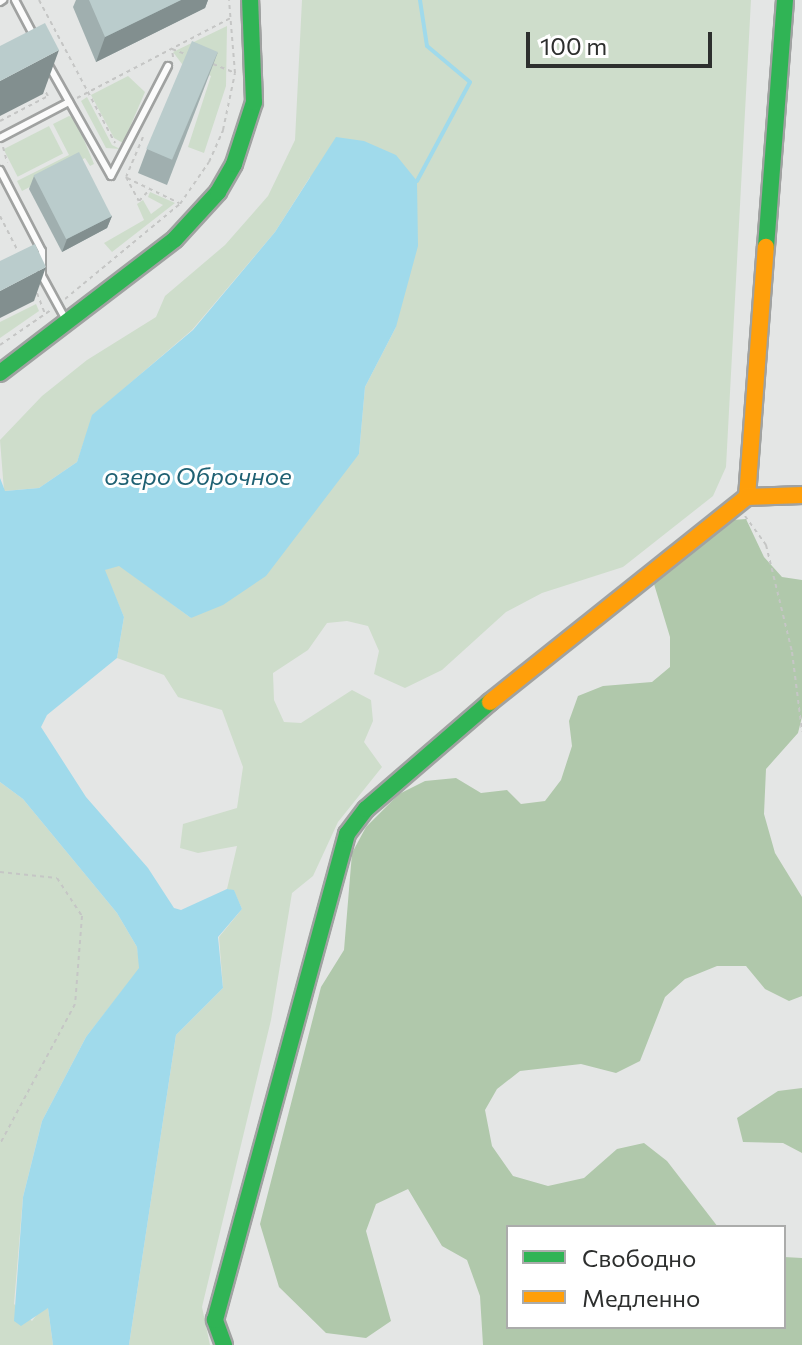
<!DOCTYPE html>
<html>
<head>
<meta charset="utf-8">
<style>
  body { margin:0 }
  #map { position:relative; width:802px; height:1345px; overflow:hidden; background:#e4e6e5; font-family:Commissioner,sans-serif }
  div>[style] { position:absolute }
  .green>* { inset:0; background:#ceddcb; transform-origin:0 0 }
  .forest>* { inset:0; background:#b0c8ab }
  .water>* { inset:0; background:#a0daeb }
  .stream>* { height:4px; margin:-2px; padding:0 2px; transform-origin:2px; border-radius:2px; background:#a0daeb }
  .path>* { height:2px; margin-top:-1px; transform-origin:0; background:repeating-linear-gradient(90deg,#c5c6c5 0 4px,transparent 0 8px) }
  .roads { filter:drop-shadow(2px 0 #a0a2a1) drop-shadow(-2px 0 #a0a2a1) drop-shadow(0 2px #a0a2a1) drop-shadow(0 -2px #a0a2a1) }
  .lane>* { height:6px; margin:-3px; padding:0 3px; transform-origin:3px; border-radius:3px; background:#fbfbfb }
  .fast>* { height:16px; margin:-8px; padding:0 8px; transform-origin:8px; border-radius:8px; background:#30b455 }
  .slow>* { height:16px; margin:-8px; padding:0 8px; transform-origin:8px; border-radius:8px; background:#ff9f0a }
  .wall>* { inset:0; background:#a0afaf }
  .shaded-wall>* { inset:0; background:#828f8f }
  .building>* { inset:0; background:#bacccc; transform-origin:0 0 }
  span { translate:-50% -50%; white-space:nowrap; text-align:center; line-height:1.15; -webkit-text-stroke:6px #fff; paint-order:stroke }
  .water-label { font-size:24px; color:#1f6173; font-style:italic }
  .legend { position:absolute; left:506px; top:1225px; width:280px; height:104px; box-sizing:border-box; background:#fff; border:2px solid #abacab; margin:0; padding:10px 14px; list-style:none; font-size:24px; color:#2d2f2e }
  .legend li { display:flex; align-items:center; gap:16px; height:40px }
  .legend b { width:40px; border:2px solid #abacab }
  .scale { position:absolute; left:526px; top:32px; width:186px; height:36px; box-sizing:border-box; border:4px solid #2d2f2e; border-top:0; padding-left:10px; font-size:24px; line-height:28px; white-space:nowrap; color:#2d2f2e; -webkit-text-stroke:6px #fff; paint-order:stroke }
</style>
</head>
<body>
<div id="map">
  <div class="green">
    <div style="clip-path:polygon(302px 0,751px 0,726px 467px,713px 496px,623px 567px,542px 593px,506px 612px,442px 670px,405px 688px,374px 674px,379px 651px,368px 626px,347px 621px,327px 623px,308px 650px,273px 673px,274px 700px,284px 722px,301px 723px,352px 690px,371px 700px,373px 721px,364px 742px,382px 767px,338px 822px,313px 876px,292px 893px,271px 1020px,202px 1307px,210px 1345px,129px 1345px,176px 1035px,223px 988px,219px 937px,242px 909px,234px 891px,227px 889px,237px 846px,198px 853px,180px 848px,183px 824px,237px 808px,243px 767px,222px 710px,178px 697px,164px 675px,117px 658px,124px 617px,104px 570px,119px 565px,191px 618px,359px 454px,365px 387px,396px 327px,310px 177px,275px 232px,192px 330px,93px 415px,77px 462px,39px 488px,4px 491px,0 440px,42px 396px,87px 360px,156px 317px,165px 296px,225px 245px,268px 196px,295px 140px)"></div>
    <div style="clip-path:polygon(227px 26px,226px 86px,204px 153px,188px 147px,211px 76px,182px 64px,173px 52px)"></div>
    <div style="clip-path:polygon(128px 76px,145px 92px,123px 143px,114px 138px,91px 95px)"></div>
    <div style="clip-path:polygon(87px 97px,112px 145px,120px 149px,106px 148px,81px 101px)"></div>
    <div style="clip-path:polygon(69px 116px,75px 118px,94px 164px,90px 166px,85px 158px,22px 191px,17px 181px,69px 155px,53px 124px)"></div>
    <div style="left:49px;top:126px;width:31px;height:51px;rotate:63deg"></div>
    <div style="clip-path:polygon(150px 192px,175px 203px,112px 252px,104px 243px,144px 220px,137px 204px,143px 200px,151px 214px,163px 205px,148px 197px)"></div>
    <div style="clip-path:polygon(36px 304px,39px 311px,0 338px,0 322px)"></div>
    <div style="clip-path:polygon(0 782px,23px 799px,117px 913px,137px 947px,140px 968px,86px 1037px,42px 1121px,23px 1197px,14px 1304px,32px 1321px,41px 1309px,48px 1308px,53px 1345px,0 1345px)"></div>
  </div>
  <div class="forest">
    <div style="clip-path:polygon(746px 519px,764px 557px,782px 577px,802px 580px,802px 717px,798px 733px,766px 769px,764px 814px,775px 853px,802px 897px,802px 996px,789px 1001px,765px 989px,746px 966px,717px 966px,685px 979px,665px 997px,640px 1061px,616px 1073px,581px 1064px,520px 1071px,497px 1089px,485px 1110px,492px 1146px,513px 1176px,548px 1186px,584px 1178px,617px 1149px,644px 1143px,667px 1161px,718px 1227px,508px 1227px,508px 1327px,784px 1327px,784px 1257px,802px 1258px,802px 1345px,483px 1345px,480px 1296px,467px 1260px,442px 1246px,408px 1189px,376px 1204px,366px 1231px,391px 1321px,366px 1338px,326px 1333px,279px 1287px,260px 1224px,321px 987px,344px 950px,352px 853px,366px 827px,399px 794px,425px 781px,456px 778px,481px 793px,507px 790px,521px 804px,545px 801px,561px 780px,572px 746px,569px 721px,578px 696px,603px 686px,652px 682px,670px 667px,670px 637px,654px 584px,732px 520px)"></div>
    <div style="clip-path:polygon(802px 1088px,802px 1153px,783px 1143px,743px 1142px,737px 1118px,778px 1091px)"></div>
  </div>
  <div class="water">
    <div style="clip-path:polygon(336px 137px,364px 141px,396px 155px,417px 181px,418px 246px,396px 327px,365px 387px,359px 454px,266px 576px,223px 605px,191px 618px,119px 566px,105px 570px,124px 617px,117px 658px,47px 715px,41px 727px,86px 797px,148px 868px,174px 908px,181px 910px,227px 889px,234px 890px,242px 909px,218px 937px,223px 988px,176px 1035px,129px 1345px,53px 1345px,48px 1308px,21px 1326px,14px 1321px,23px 1197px,42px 1121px,86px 1037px,139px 968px,137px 947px,117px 913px,23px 799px,0 782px,0 478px,5px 491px,39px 488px,77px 462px,92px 415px,193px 330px,275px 232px)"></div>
  </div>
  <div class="stream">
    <div style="left:417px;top:181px;width:112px;rotate:-61.8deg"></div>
    <div style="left:470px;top:82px;width:56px;rotate:-140.1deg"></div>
    <div style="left:427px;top:46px;width:47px;rotate:-98.7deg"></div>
  </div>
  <div class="path">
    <div style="left:39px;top:0;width:162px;rotate:62deg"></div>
    <div style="left:173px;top:57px;width:8px;rotate:-97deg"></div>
    <div style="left:172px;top:49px;width:17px;rotate:21deg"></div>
    <div style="left:213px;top:64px;width:22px;rotate:22deg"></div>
    <div style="left:77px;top:98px;width:174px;rotate:-27.5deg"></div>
    <div style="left:0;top:121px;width:54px;rotate:-27.5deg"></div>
    <div style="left:48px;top:96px;width:8px;rotate:-120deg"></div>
    <div style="left:143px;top:137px;width:43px;rotate:113deg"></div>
    <div style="left:126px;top:177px;width:27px;rotate:62deg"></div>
    <div style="left:139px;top:201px;width:16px;rotate:-47deg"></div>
    <div style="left:3px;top:147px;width:16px;rotate:75deg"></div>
    <div style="left:127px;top:178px;width:58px;rotate:25.7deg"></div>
    <div style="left:0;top:216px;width:39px;rotate:63deg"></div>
    <div style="left:37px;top:293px;width:22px;rotate:69deg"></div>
    <div style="left:65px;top:299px;width:149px;rotate:-39.6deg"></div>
    <div style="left:180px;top:204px;width:51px;rotate:-55.4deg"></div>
    <div style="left:209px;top:162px;width:35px;rotate:-66deg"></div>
    <div style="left:223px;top:130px;width:58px;rotate:-78.1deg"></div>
    <div style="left:235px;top:73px;width:73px;rotate:-94.7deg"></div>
    <div style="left:0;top:345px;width:62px;rotate:-34.5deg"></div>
    <div style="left:745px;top:516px;width:36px;rotate:54deg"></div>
    <div style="left:766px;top:545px;width:110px;rotate:76.3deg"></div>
    <div style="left:792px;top:652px;width:80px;rotate:82.8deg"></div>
    <div style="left:0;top:872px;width:57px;rotate:6deg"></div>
    <div style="left:57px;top:878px;width:45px;rotate:56.7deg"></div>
    <div style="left:82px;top:916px;width:88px;rotate:94.5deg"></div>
    <div style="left:75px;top:1004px;width:159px;rotate:118.2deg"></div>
  </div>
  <div class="roads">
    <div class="lane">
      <div style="left:15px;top:0;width:41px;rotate:62.2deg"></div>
      <div style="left:0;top:2px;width:4px;rotate:-34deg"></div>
      <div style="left:49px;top:66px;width:126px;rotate:60.6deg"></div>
      <div style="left:111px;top:176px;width:124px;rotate:-62.6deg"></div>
      <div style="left:0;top:138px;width:78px;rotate:-27.6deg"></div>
      <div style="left:0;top:170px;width:91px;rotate:62.6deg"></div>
      <div style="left:42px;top:251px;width:25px;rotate:90deg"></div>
      <div style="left:42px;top:276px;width:50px;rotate:61.4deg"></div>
    </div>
    <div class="fast">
      <div style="left:766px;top:247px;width:248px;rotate:-85.6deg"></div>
      <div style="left:0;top:373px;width:220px;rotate:-37.4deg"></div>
      <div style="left:175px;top:239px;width:64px;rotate:-47.5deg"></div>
      <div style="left:218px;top:192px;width:32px;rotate:-60deg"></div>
      <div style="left:234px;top:164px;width:65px;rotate:-72.1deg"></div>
      <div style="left:254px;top:102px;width:102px;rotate:-92.2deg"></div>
      <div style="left:224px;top:1345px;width:27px;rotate:-110deg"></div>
      <div style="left:215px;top:1320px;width:504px;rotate:-74.8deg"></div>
      <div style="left:347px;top:834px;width:31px;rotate:-53deg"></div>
      <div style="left:366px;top:809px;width:164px;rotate:-40.8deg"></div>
    </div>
    <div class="slow">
      <div style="left:747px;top:497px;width:251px;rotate:-85.7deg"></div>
      <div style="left:490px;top:702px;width:329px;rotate:-38.6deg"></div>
      <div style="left:747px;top:497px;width:55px;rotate:-2.1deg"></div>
    </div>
  </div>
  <div class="wall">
    <div style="clip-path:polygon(76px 0,208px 0,205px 8px,96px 62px,73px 7px)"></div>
    <div style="clip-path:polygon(218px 52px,167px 185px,138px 173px,147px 149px)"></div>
    <div style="clip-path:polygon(34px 176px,112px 216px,107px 228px,62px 252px,29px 189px)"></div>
  </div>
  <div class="shaded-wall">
    <div style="clip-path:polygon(181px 0,208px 0,205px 8px,96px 62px,105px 37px)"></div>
    <div style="clip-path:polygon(59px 50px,43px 94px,0 116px,0 81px)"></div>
    <div style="clip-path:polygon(112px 216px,107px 228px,62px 252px,67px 239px)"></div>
    <div style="clip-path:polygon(46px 267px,34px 301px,0 318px,0 291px)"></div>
  </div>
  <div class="building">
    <div style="clip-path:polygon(89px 0,181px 0,105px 37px)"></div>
    <div style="clip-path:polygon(45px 23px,59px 50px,0 81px,0 46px)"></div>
    <div style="left:192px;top:41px;width:28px;height:117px;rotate:23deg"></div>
    <div style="left:79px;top:152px;width:72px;height:51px;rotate:63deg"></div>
    <div style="clip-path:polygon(35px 244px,46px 267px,0 291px,0 261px)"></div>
  </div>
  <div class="water-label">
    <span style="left:198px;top:476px">озеро Оброчное</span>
  </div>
  <ul class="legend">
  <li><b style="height:10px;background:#30b455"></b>Свободно</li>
  <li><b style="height:10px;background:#ff9f0a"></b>Медленно</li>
  </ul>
  <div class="scale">100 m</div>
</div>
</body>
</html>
